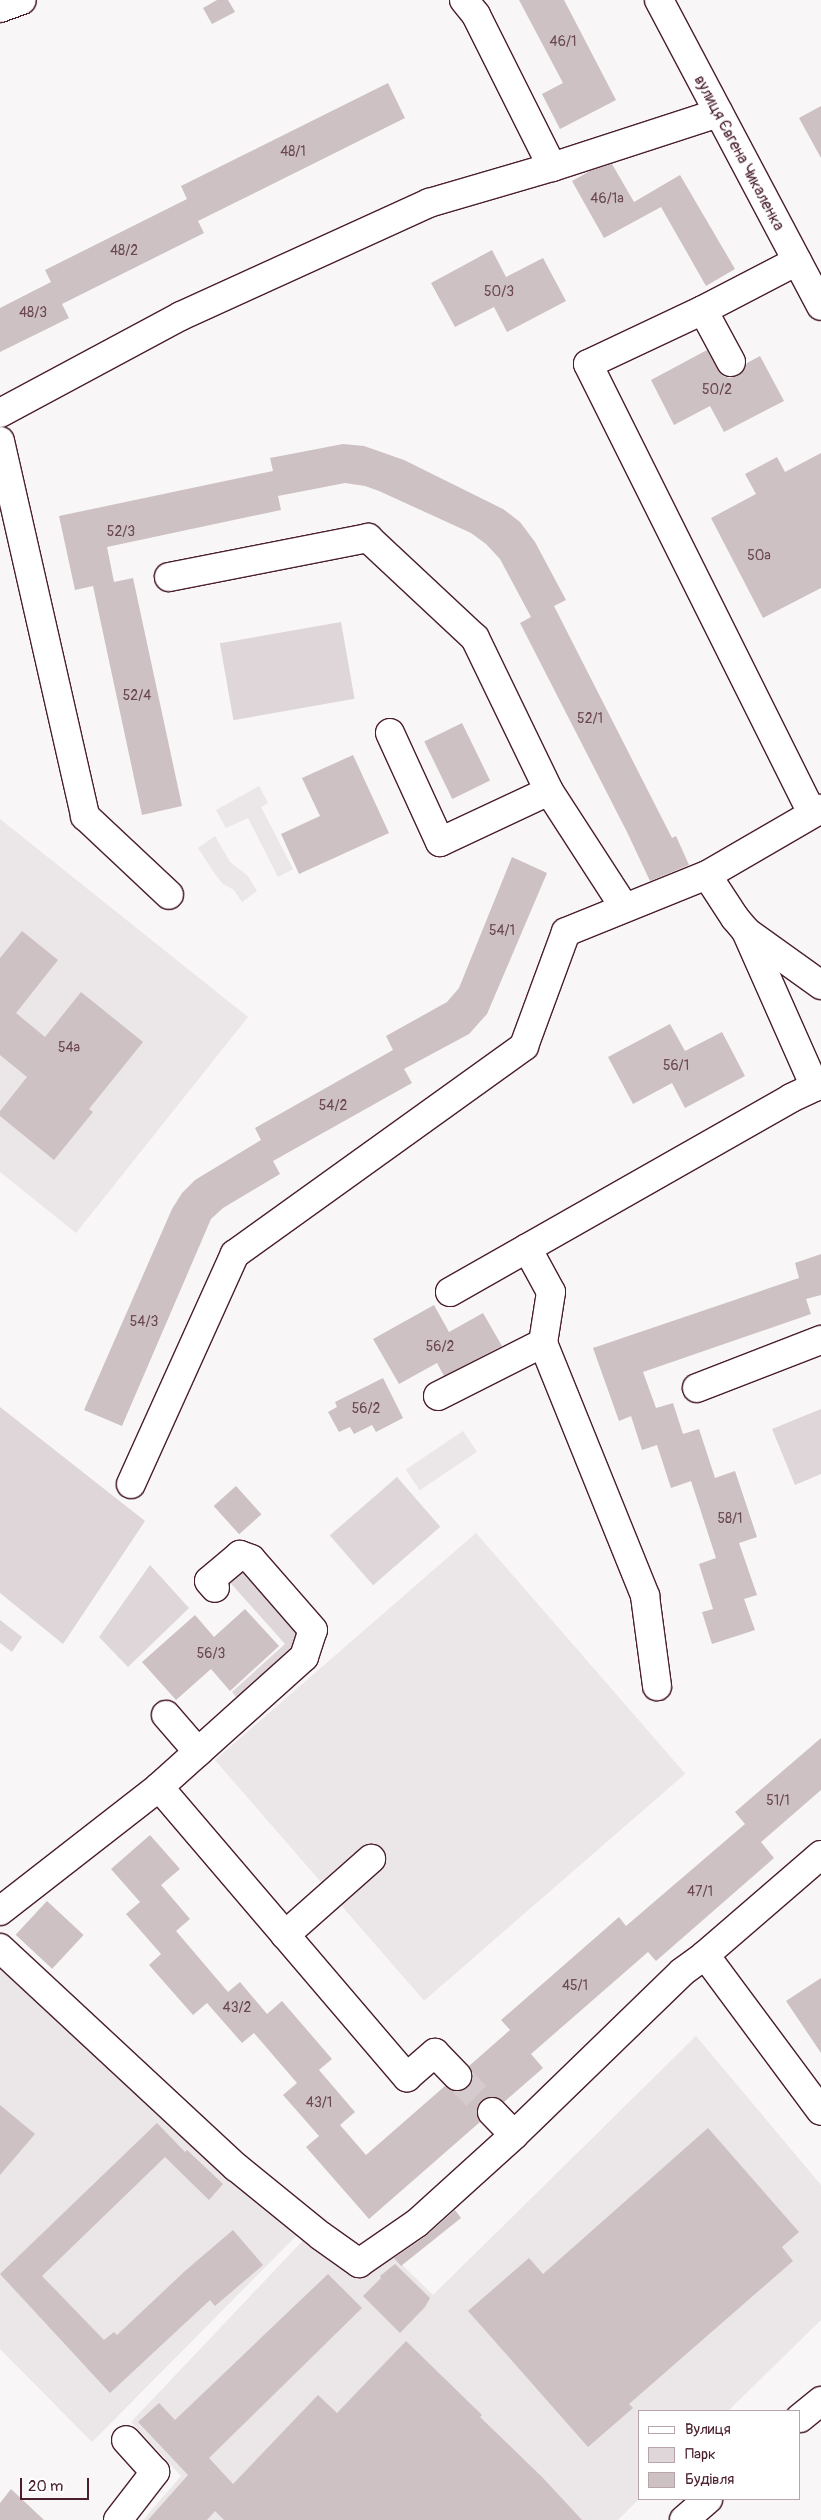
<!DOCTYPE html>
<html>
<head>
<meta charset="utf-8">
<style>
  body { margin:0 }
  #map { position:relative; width:821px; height:2520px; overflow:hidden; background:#f8f6f7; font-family:Pangolin,sans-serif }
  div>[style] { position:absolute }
  .built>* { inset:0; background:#ebe6e8; transform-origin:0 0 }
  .green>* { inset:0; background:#ded6d9; transform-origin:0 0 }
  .building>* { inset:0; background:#cdc1c4; transform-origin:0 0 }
  .minor-tunnel>* { height:28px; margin-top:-14px; transform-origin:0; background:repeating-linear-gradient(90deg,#d5cbce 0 28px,transparent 0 42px) }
  .roads { filter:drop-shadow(1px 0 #4a1f2b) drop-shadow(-1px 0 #4a1f2b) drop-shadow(0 1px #4a1f2b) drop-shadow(0 -1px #4a1f2b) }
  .minor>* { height:28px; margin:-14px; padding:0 14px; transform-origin:14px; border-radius:14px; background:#fff }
  .major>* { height:28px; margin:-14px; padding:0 14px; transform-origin:14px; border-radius:14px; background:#fff }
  span { translate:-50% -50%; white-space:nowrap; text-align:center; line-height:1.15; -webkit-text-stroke:4px #fff; paint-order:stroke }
  .number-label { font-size:14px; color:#6b4851 }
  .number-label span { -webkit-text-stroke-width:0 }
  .street-label { font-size:16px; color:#4a1f2b }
  .legend { position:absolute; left:638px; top:2410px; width:162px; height:90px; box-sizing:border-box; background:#fff; border:1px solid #b7a5aa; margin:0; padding:6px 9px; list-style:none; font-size:15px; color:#4a1f2b }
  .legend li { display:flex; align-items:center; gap:10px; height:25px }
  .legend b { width:25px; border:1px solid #b7a5aa }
  .scale { position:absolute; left:20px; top:2478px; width:69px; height:22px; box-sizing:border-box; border:2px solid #4a1f2b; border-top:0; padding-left:6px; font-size:15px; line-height:18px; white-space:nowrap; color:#4a1f2b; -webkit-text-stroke:4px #fff; paint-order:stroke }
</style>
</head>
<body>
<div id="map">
  <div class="built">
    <div style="clip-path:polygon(259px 786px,268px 803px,261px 807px,293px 869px,278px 877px,248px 818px,226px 828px,216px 810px)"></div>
    <div style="clip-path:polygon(0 819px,248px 1017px,76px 1233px,0 1172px)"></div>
    <div style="clip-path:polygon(215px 836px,230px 862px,248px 876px,257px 891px,242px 902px,234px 890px,223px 884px,215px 874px,198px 848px)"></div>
    <div style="left:463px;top:1431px;width:25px;height:69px;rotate:56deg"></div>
    <div style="left:476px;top:1533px;width:319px;height:346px;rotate:49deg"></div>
    <div style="clip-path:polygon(0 1967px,301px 2231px,92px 2442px,0 2349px)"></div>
    <div style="clip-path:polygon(696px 2036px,821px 2185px,821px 2320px,728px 2411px,640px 2411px,640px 2498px,618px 2520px,143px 2520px,181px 2476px,131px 2422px,309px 2234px,359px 2280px,388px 2251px,433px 2295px)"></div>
  </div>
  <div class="green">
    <div style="left:341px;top:622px;width:78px;height:123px;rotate:80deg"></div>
    <div style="clip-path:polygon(0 1407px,145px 1521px,63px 1644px,0 1593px)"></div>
    <div style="clip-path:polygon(821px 1409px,821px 1474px,795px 1485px,772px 1429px)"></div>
    <div style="left:397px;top:1477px;width:66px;height:89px;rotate:49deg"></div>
    <div style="clip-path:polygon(242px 1563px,305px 1630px,297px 1657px,243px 1705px,232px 1692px,285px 1644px,226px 1578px)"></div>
    <div style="clip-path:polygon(150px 1565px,189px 1608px,128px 1667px,99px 1637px)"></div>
    <div style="clip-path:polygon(0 1620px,22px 1637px,12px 1652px,0 1643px)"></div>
  </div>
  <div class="building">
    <div style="clip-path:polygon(217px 0,228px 0,235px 12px,212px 24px,203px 8px)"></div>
    <div style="clip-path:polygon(519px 0,564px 0,616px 100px,560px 129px,542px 94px,563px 83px)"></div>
    <div style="clip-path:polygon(388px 83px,405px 118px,198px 221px,204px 233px,62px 304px,69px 318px,0 352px,0 308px,51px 282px,45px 270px,187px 199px,181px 186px)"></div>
    <div style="clip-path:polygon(821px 106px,821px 158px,799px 118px)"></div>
    <div style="clip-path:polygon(612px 164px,634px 202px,680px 175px,735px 269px,706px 286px,661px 207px,604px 238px,572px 181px,590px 171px)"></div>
    <div style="clip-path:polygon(492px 250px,506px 277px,543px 258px,566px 301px,507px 332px,494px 307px,455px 327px,431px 283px)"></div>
    <div style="clip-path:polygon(707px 350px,718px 370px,723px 376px,730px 378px,739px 375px,744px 370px,747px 363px,760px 356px,784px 401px,724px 432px,710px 406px,674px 425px,651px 380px)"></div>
    <div style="clip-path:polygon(343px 444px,364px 446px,404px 460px,503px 509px,520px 522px,535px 542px,566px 600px,554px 606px,672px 838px,676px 836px,689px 865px,650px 881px,627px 832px,520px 623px,531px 617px,500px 559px,486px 544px,471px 533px,379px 491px,365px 486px,345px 483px,278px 496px,281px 510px,107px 547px,114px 582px,133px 578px,182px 806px,142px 815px,93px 586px,75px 590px,59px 516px,273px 471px,270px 458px)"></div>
    <div style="clip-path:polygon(821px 453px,821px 588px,763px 618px,711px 518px,756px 494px,745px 474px,777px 457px,785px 472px)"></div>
    <div style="left:462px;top:723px;width:64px;height:42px;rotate:64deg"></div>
    <div style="clip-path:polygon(353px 755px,389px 833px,299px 874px,281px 834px,320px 816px,302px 778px)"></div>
    <div style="clip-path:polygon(512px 857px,547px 873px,487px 1014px,469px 1034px,404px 1069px,412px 1083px,273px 1161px,280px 1174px,223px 1208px,211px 1219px,122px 1426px,84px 1410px,172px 1209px,182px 1193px,195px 1180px,261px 1140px,255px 1128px,393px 1050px,386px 1036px,447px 1002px,459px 988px)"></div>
    <div style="clip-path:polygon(22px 931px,58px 960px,16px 1013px,45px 1037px,81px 992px,143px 1042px,89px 1109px,93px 1112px,54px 1160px,0 1116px,0 1111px,27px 1077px,0 1055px,0 958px)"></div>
    <div style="clip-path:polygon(670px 1024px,685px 1051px,722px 1032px,745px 1076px,685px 1108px,672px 1083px,633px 1104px,608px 1057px)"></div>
    <div style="clip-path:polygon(821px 1254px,821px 1295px,806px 1299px,811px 1314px,643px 1372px,656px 1408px,673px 1403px,683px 1434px,699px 1429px,715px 1478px,735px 1471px,757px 1537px,739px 1543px,757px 1595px,744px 1599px,755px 1630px,712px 1644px,702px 1612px,713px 1609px,699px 1564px,716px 1558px,691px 1481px,671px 1488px,657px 1445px,642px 1450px,631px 1416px,619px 1421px,593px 1348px,799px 1278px,795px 1263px)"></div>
    <div style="clip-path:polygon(434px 1305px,449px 1332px,483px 1313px,502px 1346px,444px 1376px,437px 1363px,399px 1384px,373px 1339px)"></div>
    <div style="clip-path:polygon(383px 1378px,403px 1418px,376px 1432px,372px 1425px,354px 1434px,350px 1427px,339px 1432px,328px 1412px,337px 1407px,335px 1402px)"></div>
    <div style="left:236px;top:1486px;width:38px;height:30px;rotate:48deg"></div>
    <div style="clip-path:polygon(245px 1609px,279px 1646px,230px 1691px,211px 1669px,176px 1700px,142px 1662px,195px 1615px,214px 1637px)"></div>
    <div style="clip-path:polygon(821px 1738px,821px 1790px,761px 1842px,774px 1858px,656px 1961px,648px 1952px,531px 2054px,543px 2068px,504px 2102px,496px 2097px,489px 2097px,482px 2100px,477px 2108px,477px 2115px,480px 2122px,369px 2219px,306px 2147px,319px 2136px,283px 2095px,297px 2083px,254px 2033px,242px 2043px,207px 2003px,193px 2015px,149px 1965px,161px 1954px,126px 1914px,140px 1902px,111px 1869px,150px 1835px,180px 1869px,161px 1885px,190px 1919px,176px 1931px,228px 1992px,240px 1982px,267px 2014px,282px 2001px,332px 2059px,319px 2070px,355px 2112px,340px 2125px,366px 2155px,445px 2086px,453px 2091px,460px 2091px,467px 2088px,472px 2080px,472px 2073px,469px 2066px,510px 2030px,501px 2020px,619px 1917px,626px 1926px,745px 1824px,735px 1812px)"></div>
    <div style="left:47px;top:1901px;width:50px;height:46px;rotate:43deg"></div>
    <div style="clip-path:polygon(821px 1978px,821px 2053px,786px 2001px)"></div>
    <div style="clip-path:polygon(0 2105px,35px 2134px,0 2175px)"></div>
    <div style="clip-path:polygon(157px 2123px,185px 2152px,187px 2150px,223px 2184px,209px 2200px,165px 2157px,42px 2276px,104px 2340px,114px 2332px,117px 2335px,185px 2271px,233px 2230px,263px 2265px,215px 2306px,210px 2300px,110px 2393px,0 2274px)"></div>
    <div style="clip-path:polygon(708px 2128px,799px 2232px,782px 2247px,793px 2261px,629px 2404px,633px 2408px,588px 2447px,468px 2311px,529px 2258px,543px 2274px)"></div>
    <div style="clip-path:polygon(455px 2210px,461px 2218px,401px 2266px,394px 2258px,426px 2236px)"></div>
    <div style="clip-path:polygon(395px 2264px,430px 2298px,425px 2307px,400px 2333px,363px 2296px,381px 2278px,380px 2276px)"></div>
    <div style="clip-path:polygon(328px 2274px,362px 2308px,209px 2458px,233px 2484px,318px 2395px,337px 2413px,406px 2341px,482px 2415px,480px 2417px,543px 2478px,582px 2520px,224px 2520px,215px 2511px,207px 2520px,148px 2520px,188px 2475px,138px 2422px,159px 2403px,175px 2420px)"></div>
    <div style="clip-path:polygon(11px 2489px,44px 2520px,0 2520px,0 2503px)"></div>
  </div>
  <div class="minor-tunnel">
    <div style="left:457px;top:2076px;width:50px;rotate:45.8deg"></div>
  </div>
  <div class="roads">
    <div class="minor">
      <div style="left:464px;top:0;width:19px;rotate:51deg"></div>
      <div style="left:476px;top:15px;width:170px;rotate:63.4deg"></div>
      <div style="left:0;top:8px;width:23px;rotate:-20deg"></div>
      <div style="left:703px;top:310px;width:106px;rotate:-27.5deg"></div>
      <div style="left:731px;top:362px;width:59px;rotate:-118.3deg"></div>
      <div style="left:703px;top:310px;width:127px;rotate:154.8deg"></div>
      <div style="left:588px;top:364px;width:502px;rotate:63.49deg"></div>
      <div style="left:0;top:413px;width:205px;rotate:-28.2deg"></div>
      <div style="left:181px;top:316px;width:273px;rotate:-24.5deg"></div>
      <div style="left:429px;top:203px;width:128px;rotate:-16.3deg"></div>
      <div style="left:552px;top:167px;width:175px;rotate:-18deg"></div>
      <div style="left:0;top:441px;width:385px;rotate:77.2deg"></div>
      <div style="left:85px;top:816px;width:115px;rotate:43.2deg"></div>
      <div style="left:169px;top:577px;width:203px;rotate:-11.1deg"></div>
      <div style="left:368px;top:538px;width:146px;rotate:43.1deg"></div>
      <div style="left:475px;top:638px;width:170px;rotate:64.2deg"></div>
      <div style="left:549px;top:791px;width:138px;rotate:57.1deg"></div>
      <div style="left:390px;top:733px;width:120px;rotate:65.4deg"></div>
      <div style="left:440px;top:842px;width:120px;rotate:-25.1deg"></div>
      <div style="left:747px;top:932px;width:91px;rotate:35.6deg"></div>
      <div style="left:527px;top:1248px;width:50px;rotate:61.4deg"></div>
      <div style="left:551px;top:1292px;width:52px;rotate:98.9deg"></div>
      <div style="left:450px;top:1292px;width:392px;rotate:-29.6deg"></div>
      <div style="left:791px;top:1098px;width:26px;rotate:-25deg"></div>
      <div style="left:815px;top:1087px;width:171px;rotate:-113.9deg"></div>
      <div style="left:746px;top:931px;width:17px;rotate:-130deg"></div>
      <div style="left:735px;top:918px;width:51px;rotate:-123.1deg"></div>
      <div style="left:697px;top:1388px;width:133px;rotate:-21.2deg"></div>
      <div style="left:438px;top:1396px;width:118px;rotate:-26.8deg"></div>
      <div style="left:543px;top:1343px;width:273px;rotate:68deg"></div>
      <div style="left:645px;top:1596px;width:91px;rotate:82.4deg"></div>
      <div style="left:131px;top:1484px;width:252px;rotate:-65.7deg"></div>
      <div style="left:235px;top:1254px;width:356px;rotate:-35.7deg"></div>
      <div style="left:524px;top:1046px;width:121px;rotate:-69.8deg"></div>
      <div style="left:566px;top:932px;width:152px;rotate:-22deg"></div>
      <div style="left:707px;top:875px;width:132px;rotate:-30.1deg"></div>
      <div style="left:166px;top:1715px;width:49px;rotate:49.1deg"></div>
      <div style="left:159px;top:1787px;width:382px;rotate:49.5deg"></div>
      <div style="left:407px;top:2077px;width:37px;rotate:-41deg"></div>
      <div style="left:435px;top:2053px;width:32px;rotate:46deg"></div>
      <div style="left:0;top:1911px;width:202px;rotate:-37.9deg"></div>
      <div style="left:159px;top:1787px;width:195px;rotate:-41.9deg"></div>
      <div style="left:304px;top:1657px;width:28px;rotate:-72deg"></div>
      <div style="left:313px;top:1630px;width:94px;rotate:-131.1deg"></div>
      <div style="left:251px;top:1559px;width:12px;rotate:-160deg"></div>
      <div style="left:240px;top:1555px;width:40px;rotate:140deg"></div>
      <div style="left:209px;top:1581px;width:9px;rotate:49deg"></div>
      <div style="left:285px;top:1935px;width:115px;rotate:-41.5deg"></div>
      <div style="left:0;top:1948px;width:322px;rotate:42.9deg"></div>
      <div style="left:236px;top:2167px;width:109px;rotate:39.1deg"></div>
      <div style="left:321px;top:2236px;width:47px;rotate:35.4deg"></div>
      <div style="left:359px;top:2263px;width:70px;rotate:-34.6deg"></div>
      <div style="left:417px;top:2223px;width:131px;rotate:-42.2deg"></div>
      <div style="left:514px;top:2135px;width:234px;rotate:-44.1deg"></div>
      <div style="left:682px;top:1972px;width:29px;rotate:-36deg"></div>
      <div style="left:705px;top:1955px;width:153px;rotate:-40.8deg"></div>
      <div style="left:705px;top:1955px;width:194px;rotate:53.4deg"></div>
      <div style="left:492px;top:2112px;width:32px;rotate:46deg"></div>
      <div style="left:118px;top:2520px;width:61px;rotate:-52.4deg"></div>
      <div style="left:155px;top:2472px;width:43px;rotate:-132.2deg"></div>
    </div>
    <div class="major">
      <div style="left:659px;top:0;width:346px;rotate:62.1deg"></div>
      <div style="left:800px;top:2418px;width:27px;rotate:-39deg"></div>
      <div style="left:684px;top:2520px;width:32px;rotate:-41deg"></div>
    </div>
  </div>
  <div class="number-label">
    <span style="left:563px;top:42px">46/1</span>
    <span style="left:293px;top:152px">48/1</span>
    <span style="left:607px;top:199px">46/1а</span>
    <span style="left:124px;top:251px">48/2</span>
    <span style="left:499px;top:292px">50/3</span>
    <span style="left:33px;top:313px">48/3</span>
    <span style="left:717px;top:390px">50/2</span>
    <span style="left:121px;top:532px">52/3</span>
    <span style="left:759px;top:556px">50а</span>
    <span style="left:137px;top:696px">52/4</span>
    <span style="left:590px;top:719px">52/1</span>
    <span style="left:502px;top:931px">54/1</span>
    <span style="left:69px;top:1048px">54а</span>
    <span style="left:676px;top:1066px">56/1</span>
    <span style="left:333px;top:1106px">54/2</span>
    <span style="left:144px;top:1322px">54/3</span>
    <span style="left:440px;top:1347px">56/2</span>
    <span style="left:366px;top:1409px">56/2</span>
    <span style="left:730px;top:1519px">58/1</span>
    <span style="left:211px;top:1654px">56/3</span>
    <span style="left:778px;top:1801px">51/1</span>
    <span style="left:700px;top:1892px">47/1</span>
    <span style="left:575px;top:1986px">45/1</span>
    <span style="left:237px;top:2008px">43/2</span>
    <span style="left:319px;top:2103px">43/1</span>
  </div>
  <div class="street-label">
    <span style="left:739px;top:153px;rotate:62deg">вулиця Євгена Чикаленка</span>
  </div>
  <ul class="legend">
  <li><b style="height:6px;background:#fff"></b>Вулиця</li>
  <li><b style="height:14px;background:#ded6d9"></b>Парк</li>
  <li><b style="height:14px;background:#cdc1c4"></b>Будівля</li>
  </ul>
  <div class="scale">20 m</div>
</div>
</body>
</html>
